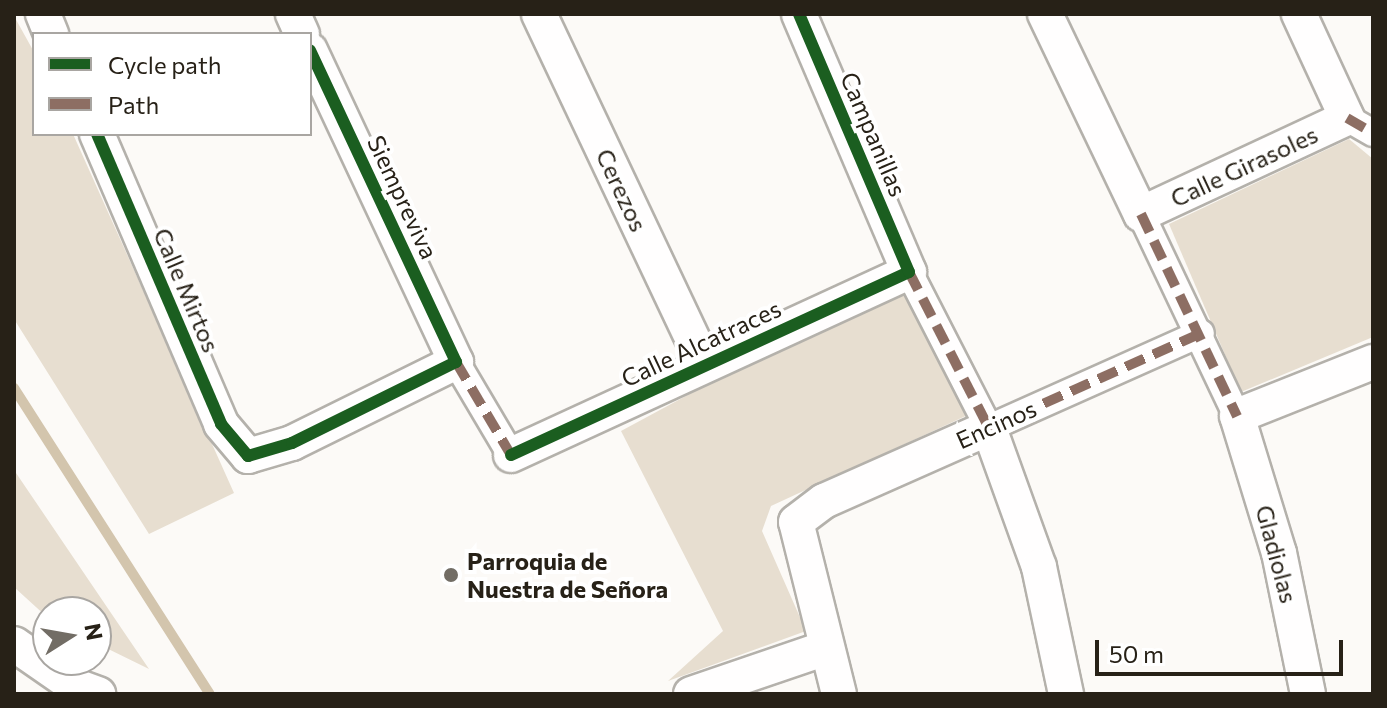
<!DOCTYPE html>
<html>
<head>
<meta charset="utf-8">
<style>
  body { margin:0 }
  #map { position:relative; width:1387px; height:708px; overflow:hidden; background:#fcfaf7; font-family:Commissioner,sans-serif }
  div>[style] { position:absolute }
  .green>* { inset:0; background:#e7ded0 }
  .stream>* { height:10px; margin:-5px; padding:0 5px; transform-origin:5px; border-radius:5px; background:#d3c5ad }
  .roads { filter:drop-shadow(2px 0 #b4b1ab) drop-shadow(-2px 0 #b4b1ab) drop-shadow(0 2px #b4b1ab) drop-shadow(0 -2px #b4b1ab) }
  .pedestrian>* { height:26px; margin:-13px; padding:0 13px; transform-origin:13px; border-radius:13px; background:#fffefe }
  .minor>* { height:34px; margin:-17px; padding:0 17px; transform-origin:17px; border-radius:17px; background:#fffefe }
  .quiet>* { height:10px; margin-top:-5px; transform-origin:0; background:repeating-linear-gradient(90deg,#8d6e63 0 20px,transparent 0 30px) }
  .cycleway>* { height:12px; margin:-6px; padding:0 6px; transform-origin:6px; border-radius:6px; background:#1b5e20 }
  .dots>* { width:22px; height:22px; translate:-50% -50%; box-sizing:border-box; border:4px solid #fff; border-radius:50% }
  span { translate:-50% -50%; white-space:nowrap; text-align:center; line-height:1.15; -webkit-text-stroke:8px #fff; paint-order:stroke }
  .street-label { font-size:24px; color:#272117 }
  .poi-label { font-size:24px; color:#272117; font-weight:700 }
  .left { translate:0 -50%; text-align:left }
  .frame { position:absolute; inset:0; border:16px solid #272117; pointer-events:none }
  .legend { position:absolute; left:32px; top:32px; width:280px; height:104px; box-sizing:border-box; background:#fff; border:2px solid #a9a6a2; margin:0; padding:10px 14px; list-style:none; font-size:24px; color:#272117 }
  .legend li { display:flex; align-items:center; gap:16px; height:40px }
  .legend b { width:40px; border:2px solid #a9a6a2 }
  .north { position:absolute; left:32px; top:596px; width:80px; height:80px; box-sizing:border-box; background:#fff; border:2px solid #a9a6a2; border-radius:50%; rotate:79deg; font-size:22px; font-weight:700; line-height:32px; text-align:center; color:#272117 }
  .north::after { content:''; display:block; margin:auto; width:28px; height:36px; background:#726d65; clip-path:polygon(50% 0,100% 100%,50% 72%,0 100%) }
  .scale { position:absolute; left:1095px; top:640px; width:248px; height:36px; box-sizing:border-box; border:4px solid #272117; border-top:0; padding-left:10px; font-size:24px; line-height:28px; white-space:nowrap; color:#272117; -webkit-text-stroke:6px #fff; paint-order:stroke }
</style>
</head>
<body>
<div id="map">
  <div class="green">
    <div style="clip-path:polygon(14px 16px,34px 52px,34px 134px,73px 134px,234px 493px,149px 534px,14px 319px)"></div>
    <div style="clip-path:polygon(1349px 139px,1373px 159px,1373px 337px,1241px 392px,1169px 224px)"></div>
    <div style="clip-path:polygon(912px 290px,970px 414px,771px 506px,762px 531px,806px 631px,668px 681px,723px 631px,621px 431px,723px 376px)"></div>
    <div style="clip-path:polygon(14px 470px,149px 669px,96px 643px,96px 612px,48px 612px,48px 618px,14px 587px)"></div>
  </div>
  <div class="stream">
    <div style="left:14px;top:388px;width:363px;rotate:57.4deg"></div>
  </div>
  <div class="roads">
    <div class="pedestrian">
      <div style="left:1347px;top:118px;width:30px;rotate:30deg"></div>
      <div style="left:1141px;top:214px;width:224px;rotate:64.6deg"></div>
      <div style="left:909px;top:272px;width:175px;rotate:62.9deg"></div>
      <div style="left:989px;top:428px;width:232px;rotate:-24.1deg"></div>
      <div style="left:456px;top:362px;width:108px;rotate:59.4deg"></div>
    </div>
    <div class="minor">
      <div style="left:43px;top:14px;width:22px;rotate:68deg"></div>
      <div style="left:293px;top:14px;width:22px;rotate:66deg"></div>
      <div style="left:539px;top:14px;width:388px;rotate:64.7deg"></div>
      <div style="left:1045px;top:14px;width:222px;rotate:64.4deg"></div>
      <div style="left:1141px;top:214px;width:227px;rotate:-25deg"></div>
      <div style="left:1347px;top:118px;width:115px;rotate:-114.8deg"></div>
      <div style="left:97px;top:134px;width:315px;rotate:66.8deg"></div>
      <div style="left:221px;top:424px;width:42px;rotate:49.8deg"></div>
      <div style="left:248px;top:456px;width:46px;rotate:-16.5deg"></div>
      <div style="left:292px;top:443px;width:183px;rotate:-26.3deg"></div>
      <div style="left:456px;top:362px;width:344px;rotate:-115.1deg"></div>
      <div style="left:511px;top:455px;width:438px;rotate:-24.7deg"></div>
      <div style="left:909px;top:272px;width:280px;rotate:-113.1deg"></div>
      <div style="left:14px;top:644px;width:72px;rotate:34.8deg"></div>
      <div style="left:73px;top:685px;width:27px;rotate:20deg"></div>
      <div style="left:691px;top:694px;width:143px;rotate:-18.8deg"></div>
      <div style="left:839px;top:694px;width:177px;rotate:-104deg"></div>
      <div style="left:796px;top:522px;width:35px;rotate:-37deg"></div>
      <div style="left:824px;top:501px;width:180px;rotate:-23.9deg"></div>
      <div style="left:989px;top:428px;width:148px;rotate:70.2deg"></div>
      <div style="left:1039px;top:567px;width:130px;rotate:78deg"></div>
      <div style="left:1308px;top:694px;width:144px;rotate:-101.6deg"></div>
      <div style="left:1279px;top:553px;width:143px;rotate:-107deg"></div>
      <div style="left:1237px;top:416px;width:146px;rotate:-21.7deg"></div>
    </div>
  </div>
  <div class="quiet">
    <div style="left:1347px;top:118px;width:30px;rotate:30deg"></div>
    <div style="left:1141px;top:214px;width:224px;rotate:64.6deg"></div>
    <div style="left:909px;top:272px;width:175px;rotate:62.9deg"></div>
    <div style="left:989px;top:428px;width:232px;rotate:-24.1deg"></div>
    <div style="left:456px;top:362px;width:108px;rotate:59.4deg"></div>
  </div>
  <div class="cycleway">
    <div style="left:97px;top:134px;width:315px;rotate:66.8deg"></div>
    <div style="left:221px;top:424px;width:42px;rotate:49.8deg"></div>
    <div style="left:248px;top:456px;width:46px;rotate:-16.5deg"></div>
    <div style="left:292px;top:443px;width:183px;rotate:-26.3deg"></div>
    <div style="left:456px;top:362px;width:344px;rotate:-115.1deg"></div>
    <div style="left:511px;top:455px;width:438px;rotate:-24.7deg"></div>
    <div style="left:909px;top:272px;width:280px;rotate:-113.1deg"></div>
  </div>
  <div class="dots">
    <div style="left:451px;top:575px;background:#726d65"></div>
  </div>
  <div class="street-label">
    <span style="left:874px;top:134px;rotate:67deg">Campanillas</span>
    <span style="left:1244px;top:166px;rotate:-25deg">Calle Girasoles</span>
    <span style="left:622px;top:190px;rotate:65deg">Cerezos</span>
    <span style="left:403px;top:197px;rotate:65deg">Siempreviva</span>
    <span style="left:187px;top:290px;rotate:67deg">Calle Mirtos</span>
    <span style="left:701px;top:343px;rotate:-25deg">Calle Alcatraces</span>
    <span style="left:996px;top:424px;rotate:-24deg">Encinos</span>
    <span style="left:1277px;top:554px;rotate:75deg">Gladiolas</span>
  </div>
  <div class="poi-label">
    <span class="left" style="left:467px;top:575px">Parroquia de<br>Nuestra de Señora</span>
  </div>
  <div class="frame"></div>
  <ul class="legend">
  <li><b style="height:10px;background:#1b5e20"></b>Cycle path</li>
  <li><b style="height:10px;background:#8d6e63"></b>Path</li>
  </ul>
  <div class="north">N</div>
  <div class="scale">50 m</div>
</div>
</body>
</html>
